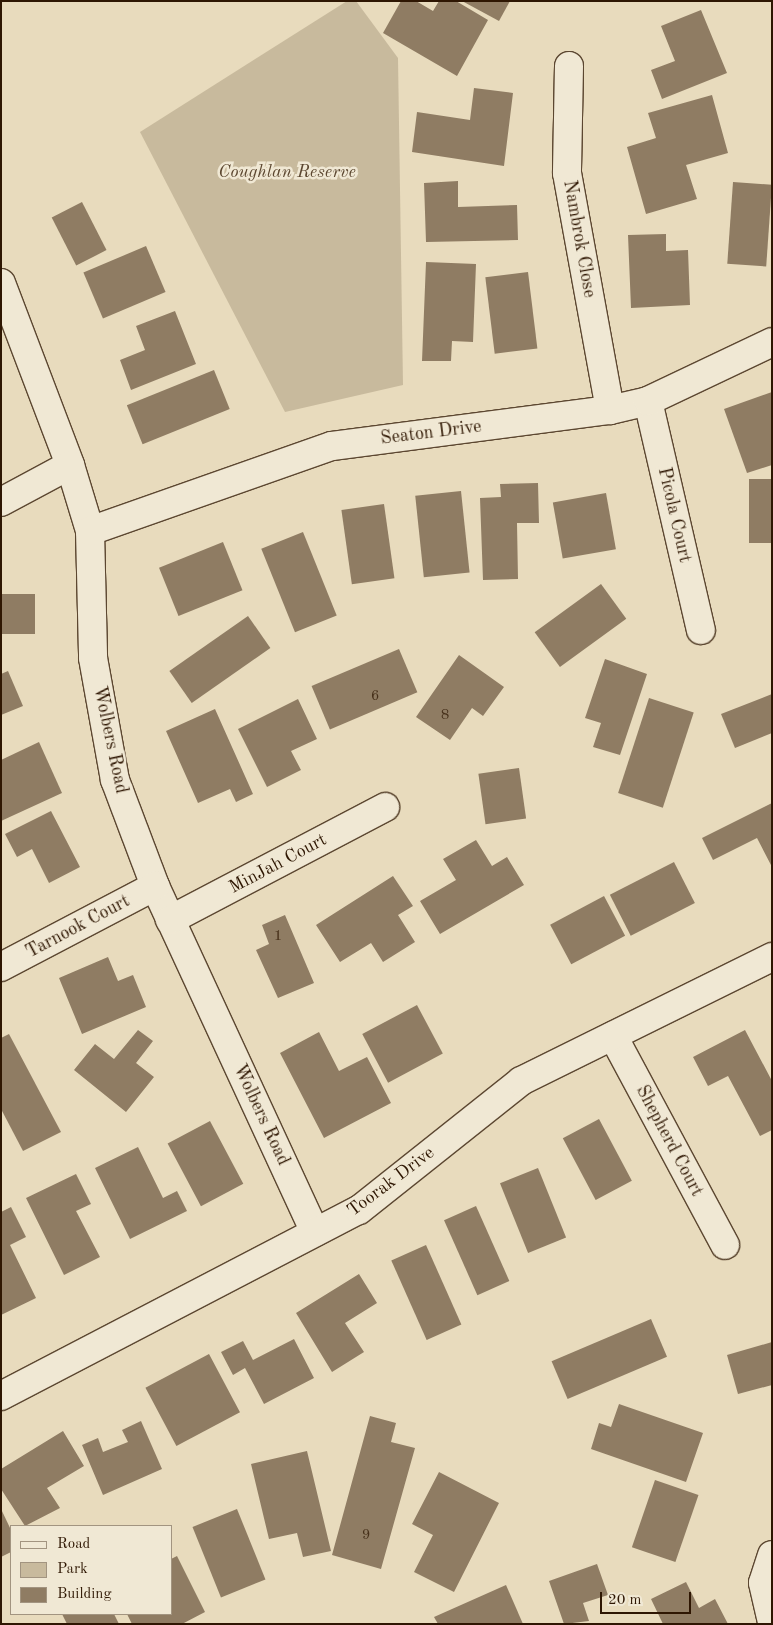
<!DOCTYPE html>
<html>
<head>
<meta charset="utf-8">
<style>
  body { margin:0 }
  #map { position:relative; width:773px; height:1625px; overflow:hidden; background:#e8dbbd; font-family:"Old Standard TT",serif }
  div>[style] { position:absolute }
  .green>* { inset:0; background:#c8ba9d }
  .building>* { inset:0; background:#8f7c63; transform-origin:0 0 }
  .roads { filter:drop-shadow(1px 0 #5c4731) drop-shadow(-1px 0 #5c4731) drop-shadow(0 1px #5c4731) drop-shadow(0 -1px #5c4731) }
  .street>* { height:28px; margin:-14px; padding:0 14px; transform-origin:14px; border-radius:14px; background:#f0e8d4 }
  span { translate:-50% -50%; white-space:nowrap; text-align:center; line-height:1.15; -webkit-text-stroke:5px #f0e8d4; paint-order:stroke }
  .number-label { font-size:15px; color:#46301a }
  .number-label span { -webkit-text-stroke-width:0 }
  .park-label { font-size:18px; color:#5c4730; font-style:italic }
  .street-label { font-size:18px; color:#2e1602 }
  .frame { position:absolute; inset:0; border:2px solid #2e1602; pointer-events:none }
  .legend { position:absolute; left:10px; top:1525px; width:162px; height:90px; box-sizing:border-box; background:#f0e8d4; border:1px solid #a29480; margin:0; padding:6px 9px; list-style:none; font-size:15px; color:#2e1602 }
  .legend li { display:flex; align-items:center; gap:10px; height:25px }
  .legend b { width:25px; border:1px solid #a29480 }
  .scale { position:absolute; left:600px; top:1592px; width:91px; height:22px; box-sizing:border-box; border:2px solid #2e1602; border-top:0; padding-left:6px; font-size:15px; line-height:18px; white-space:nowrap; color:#2e1602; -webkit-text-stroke:4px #f0e8d4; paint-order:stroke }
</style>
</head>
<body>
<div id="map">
  <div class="green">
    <div style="clip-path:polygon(347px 1px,356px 1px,398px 58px,403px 385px,285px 412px,140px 132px)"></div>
  </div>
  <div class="building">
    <div style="clip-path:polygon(401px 1px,416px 1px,433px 11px,439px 1px,456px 1px,488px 20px,457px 76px,383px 33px)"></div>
    <div style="clip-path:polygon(462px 1px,510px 1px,499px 21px)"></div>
    <div style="clip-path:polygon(701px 10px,727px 73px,662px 99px,651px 70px,675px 61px,661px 26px)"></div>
    <div style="clip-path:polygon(474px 88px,513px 93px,504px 166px,412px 152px,417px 112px,470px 120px)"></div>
    <div style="clip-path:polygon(712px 95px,728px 153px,686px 165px,697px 199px,646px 214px,627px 147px,656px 138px,648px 113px)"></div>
    <div style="clip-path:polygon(458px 181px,458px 207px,517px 205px,518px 240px,426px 242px,424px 183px)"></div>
    <div style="left:733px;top:182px;width:39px;height:82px;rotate:4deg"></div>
    <div style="left:82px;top:202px;width:54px;height:34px;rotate:63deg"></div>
    <div style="clip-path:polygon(666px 234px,666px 251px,688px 250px,690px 305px,631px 308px,628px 235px)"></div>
    <div style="left:146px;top:246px;width:50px;height:68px;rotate:67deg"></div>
    <div style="clip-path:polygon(426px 262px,476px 264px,473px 342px,452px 341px,451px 361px,422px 361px)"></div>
    <div style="left:528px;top:272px;width:77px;height:43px;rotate:83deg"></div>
    <div style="clip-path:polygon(175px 311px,196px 364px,131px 390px,120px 360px,145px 350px,136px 326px)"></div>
    <div style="left:214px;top:370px;width:42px;height:94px;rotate:68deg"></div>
    <div style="clip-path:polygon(772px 392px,772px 465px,747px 473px,724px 409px)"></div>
    <div style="left:749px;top:479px;width:23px;height:64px"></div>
    <div style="clip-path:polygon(538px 483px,539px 523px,517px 523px,518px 579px,483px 580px,480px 498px,501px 497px,500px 484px)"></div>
    <div style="left:461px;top:491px;width:82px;height:46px;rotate:84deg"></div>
    <div style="left:606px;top:493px;width:57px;height:54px;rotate:80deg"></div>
    <div style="left:384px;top:504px;width:75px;height:43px;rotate:82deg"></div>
    <div style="left:303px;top:532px;width:90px;height:45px;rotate:68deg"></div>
    <div style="left:223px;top:542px;width:52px;height:69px;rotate:68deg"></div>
    <div style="left:601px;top:584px;width:43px;height:82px;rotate:54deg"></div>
    <div style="left:1px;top:594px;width:34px;height:40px"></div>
    <div style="left:248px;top:616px;width:39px;height:96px;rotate:55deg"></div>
    <div style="left:399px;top:649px;width:47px;height:95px;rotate:67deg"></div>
    <div style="clip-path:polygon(459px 655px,504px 687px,483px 716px,472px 708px,450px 740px,416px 717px)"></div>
    <div style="clip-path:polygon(605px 659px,647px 674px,620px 755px,593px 747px,601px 723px,585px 718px)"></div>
    <div style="clip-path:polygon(8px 671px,23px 706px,1px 715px,1px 674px)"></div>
    <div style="clip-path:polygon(772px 694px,772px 733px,735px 748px,721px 714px)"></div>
    <div style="left:649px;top:698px;width:47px;height:100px;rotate:18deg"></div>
    <div style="clip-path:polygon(298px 699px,317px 739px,291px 751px,301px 770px,267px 787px,238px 729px)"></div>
    <div style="clip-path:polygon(215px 709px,253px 794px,236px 802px,230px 789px,198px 803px,166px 731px)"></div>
    <div style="clip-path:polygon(39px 742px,62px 793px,1px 821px,1px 760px)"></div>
    <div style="left:519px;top:768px;width:51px;height:41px;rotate:82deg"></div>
    <div style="clip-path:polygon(772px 803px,772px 867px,757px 838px,713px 860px,702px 838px)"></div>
    <div style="clip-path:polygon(51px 811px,80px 867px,49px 883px,32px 849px,17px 857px,5px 834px)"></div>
    <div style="clip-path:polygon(476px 840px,492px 866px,507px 857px,524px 885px,440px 934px,420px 901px,456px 880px,443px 859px)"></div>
    <div style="left:674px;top:862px;width:46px;height:72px;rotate:63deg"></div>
    <div style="clip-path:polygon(393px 876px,413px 906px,398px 915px,415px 942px,383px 962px,371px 943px,340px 962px,316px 925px)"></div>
    <div style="left:604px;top:896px;width:45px;height:61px;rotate:62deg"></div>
    <div style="clip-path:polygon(285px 915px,314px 983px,278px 998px,256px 950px,269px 944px,262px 925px)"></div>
    <div style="clip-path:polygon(108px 957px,118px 981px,133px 975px,146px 1007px,82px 1034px,59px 978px)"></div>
    <div style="left:417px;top:1005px;width:55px;height:62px;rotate:62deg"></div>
    <div style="clip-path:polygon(138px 1030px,153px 1041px,136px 1063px,154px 1077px,126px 1112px,74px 1070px,95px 1044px,114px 1059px)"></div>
    <div style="clip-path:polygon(745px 1030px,772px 1081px,772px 1130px,760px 1136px,728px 1076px,708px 1086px,693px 1057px)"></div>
    <div style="clip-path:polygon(319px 1032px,339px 1071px,367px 1057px,391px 1103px,324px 1138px,280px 1053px)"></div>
    <div style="clip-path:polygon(9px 1034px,61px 1132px,23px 1151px,1px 1109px,1px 1038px)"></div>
    <div style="left:599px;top:1119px;width:70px;height:41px;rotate:62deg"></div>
    <div style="left:210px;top:1121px;width:71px;height:48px;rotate:62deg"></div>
    <div style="clip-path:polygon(138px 1147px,163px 1198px,177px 1191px,187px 1211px,130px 1239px,95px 1168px)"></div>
    <div style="left:538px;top:1168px;width:75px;height:41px;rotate:68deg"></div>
    <div style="clip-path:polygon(76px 1174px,91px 1204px,76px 1211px,100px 1257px,64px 1275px,26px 1198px)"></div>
    <div style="left:476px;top:1206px;width:82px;height:35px;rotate:66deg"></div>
    <div style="clip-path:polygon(11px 1207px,26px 1237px,10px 1245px,36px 1298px,1px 1315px,1px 1212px)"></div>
    <div style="left:426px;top:1245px;width:87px;height:38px;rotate:66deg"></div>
    <div style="clip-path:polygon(359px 1274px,377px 1303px,345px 1323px,364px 1352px,332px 1372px,296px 1313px)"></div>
    <div style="left:651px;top:1319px;width:41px;height:108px;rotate:67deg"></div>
    <div style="clip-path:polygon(294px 1339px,314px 1378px,264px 1404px,245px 1368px,233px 1375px,221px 1352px,243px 1341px,253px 1360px)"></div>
    <div style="clip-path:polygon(772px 1342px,772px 1385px,738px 1394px,727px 1355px)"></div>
    <div style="left:209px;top:1354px;width:66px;height:72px;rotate:62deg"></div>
    <div style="clip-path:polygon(619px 1404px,703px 1433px,686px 1482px,591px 1449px,599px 1423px,611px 1427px)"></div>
    <div style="clip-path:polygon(370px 1416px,396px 1423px,391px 1442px,415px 1448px,381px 1569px,332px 1555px)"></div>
    <div style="clip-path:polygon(141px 1421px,162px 1469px,103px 1495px,82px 1445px,98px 1438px,103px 1452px,128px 1442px,122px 1430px)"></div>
    <div style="clip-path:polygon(63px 1431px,84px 1466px,47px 1488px,60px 1508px,25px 1526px,1px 1489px,1px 1469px)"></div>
    <div style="clip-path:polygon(307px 1451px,331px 1551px,303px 1557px,297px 1533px,269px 1539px,251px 1464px)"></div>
    <div style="clip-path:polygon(439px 1472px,499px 1503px,454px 1592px,414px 1572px,433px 1535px,412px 1524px)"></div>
    <div style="left:655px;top:1480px;width:46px;height:71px;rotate:19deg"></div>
    <div style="clip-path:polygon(1px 1509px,11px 1530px,11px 1552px,1px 1557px)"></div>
    <div style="left:237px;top:1509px;width:76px;height:48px;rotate:68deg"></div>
    <div style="clip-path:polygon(177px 1556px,205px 1612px,182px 1624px,132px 1624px,127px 1614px,171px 1614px,171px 1559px)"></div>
    <div style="clip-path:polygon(597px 1564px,608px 1595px,583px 1603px,589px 1621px,564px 1624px,549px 1581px)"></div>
    <div style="clip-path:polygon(686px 1582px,699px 1608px,715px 1599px,728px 1624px,663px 1624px,651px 1599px)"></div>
    <div style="clip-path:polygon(506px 1585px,523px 1624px,438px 1624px,434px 1617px)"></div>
    <div style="clip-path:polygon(62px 1614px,114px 1614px,119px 1624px,67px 1624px)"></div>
  </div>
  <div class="roads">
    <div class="street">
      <div style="left:569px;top:66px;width:107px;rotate:91.1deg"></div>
      <div style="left:567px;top:173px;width:241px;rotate:79.7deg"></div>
      <div style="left:1px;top:283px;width:195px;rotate:69.2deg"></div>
      <div style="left:70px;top:465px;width:69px;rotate:73.1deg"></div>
      <div style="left:90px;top:531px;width:127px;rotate:88.6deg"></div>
      <div style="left:93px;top:658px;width:124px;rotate:79.8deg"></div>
      <div style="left:115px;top:780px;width:113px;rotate:69.3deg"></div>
      <div style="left:155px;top:886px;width:381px;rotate:65.2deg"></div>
      <div style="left:648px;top:401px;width:235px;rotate:77deg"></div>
      <div style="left:1px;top:502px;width:78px;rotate:-28.2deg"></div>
      <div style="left:90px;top:531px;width:256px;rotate:-19.4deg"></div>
      <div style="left:332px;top:446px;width:280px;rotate:-7.4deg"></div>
      <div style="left:610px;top:410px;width:39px;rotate:-13deg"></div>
      <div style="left:648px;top:401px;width:137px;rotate:-25.4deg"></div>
      <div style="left:170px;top:920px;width:243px;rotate:-27.7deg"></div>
      <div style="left:1px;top:967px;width:174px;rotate:-27.7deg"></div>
      <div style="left:613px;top:1036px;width:237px;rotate:61.8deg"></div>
      <div style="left:1px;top:1396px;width:403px;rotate:-27.5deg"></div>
      <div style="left:359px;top:1210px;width:207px;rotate:-38.5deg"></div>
      <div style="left:521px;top:1081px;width:280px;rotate:-26.3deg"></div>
      <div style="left:772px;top:1555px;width:29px;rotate:108deg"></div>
      <div style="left:763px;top:1583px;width:39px;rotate:77deg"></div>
    </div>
  </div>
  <div class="number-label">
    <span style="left:375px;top:697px">6</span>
    <span style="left:445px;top:716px">8</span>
    <span style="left:278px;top:937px">1</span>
    <span style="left:366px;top:1536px">9</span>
  </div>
  <div class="park-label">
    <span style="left:287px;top:172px">Coughlan Reserve</span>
  </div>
  <div class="street-label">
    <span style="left:579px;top:239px;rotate:80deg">Nambrok Close</span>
    <span style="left:431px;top:433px;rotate:-7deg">Seaton Drive</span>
    <span style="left:674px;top:515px;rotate:77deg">Picola Court</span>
    <span style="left:110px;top:740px;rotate:78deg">Wolbers Road</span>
    <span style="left:278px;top:864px;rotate:-28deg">MinJah Court</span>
    <span style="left:78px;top:927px;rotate:-28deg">Tarnook Court</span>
    <span style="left:261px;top:1115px;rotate:65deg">Wolbers Road</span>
    <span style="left:669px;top:1141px;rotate:62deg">Shepherd Court</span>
    <span style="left:391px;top:1182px;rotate:-37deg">Toorak Drive</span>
  </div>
  <div class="frame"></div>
  <ul class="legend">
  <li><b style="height:6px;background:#f0e8d4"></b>Road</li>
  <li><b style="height:14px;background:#c8ba9d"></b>Park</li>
  <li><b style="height:14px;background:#8f7c63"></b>Building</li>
  </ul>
  <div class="scale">20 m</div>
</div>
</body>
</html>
